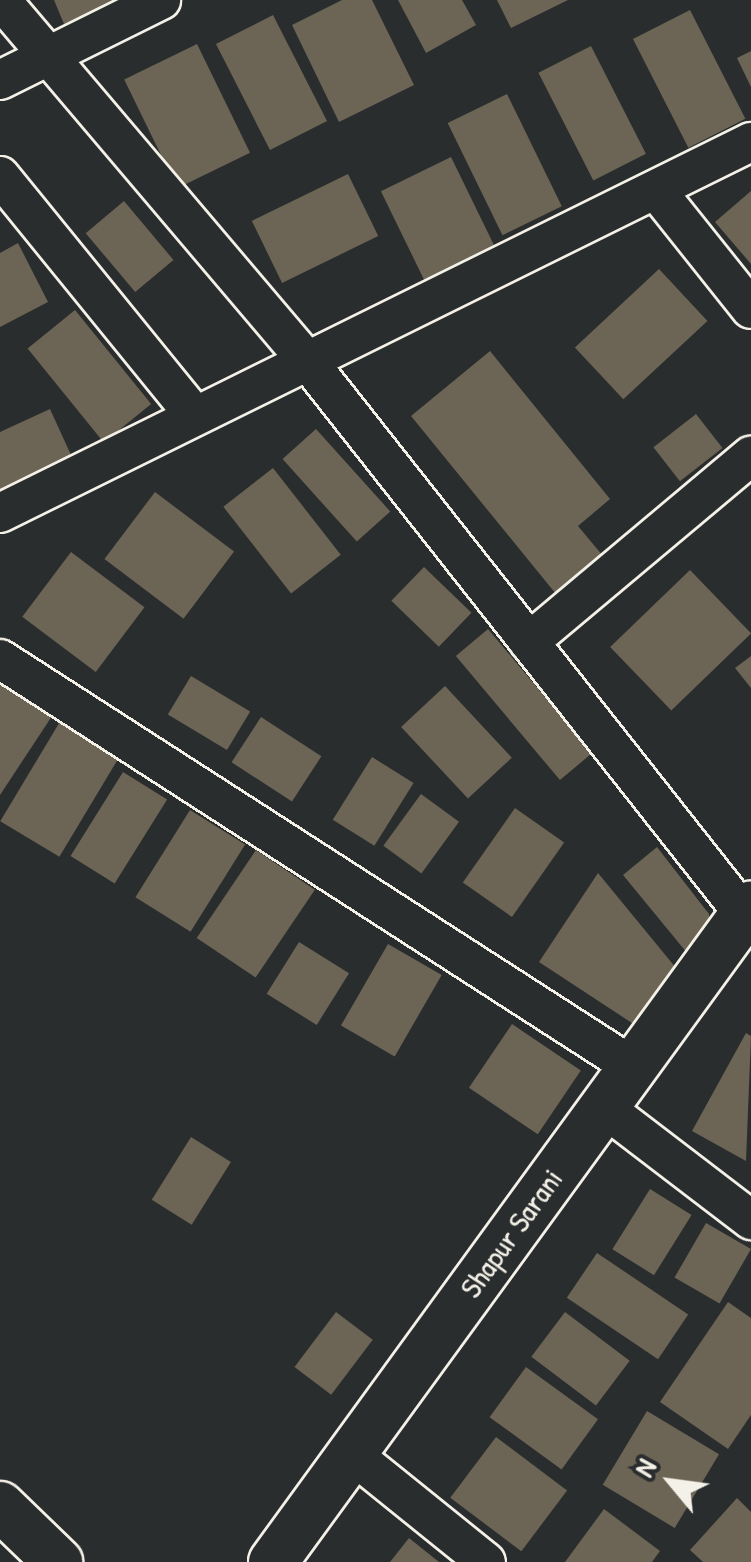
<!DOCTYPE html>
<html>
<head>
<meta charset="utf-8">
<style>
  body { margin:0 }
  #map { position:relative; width:751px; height:1562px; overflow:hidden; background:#2a2d2e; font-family:"Patrick Hand",sans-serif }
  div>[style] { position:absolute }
  .building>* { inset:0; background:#6c6454; transform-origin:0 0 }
  .roads { filter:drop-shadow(2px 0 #f4f1e8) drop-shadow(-2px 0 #f4f1e8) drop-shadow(0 2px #f4f1e8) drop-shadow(0 -2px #f4f1e8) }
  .minor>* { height:38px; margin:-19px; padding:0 19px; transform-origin:19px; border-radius:19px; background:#2a2d2e }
  .tertiary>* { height:48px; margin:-24px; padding:0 24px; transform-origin:24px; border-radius:24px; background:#2a2d2e }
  span { translate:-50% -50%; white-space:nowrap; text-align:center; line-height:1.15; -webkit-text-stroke:10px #2a2d2e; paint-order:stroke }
  .street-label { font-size:30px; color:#f4f1e8 }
  .north { position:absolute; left:621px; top:1432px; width:100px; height:100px; -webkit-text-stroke:8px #2a2d2e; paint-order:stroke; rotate:299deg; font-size:28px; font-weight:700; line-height:40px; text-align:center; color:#f4f1e8 }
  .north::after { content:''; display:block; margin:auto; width:35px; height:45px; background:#f4f1e8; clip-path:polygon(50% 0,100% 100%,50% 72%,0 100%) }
</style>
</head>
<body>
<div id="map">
  <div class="building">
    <div style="clip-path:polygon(54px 0,119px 0,64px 24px)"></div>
    <div style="clip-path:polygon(342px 0,372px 0,414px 85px,339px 122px,292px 25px)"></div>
    <div style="clip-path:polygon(398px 0,462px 0,476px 25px,426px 53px)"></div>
    <div style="clip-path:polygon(497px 0,568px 0,511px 28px)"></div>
    <div style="left:690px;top:10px;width:122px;height:64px;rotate:63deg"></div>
    <div style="left:273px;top:15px;width:119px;height:64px;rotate:63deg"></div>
    <div style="left:197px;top:44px;width:121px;height:81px;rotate:64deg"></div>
    <div style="left:591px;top:46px;width:121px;height:59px;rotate:63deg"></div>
    <div style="clip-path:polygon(751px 51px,751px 87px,737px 58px)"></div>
    <div style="left:507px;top:94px;width:125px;height:66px;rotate:64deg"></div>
    <div style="left:451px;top:157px;width:106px;height:78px;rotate:64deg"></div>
    <div style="left:348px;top:174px;width:69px;height:107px;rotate:64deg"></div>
    <div style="clip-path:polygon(751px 191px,751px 264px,715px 222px)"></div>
    <div style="left:124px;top:201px;width:77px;height:50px;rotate:50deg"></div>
    <div style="clip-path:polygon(18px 243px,48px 302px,0 327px,0 253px)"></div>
    <div style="left:659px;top:269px;width:71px;height:115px;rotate:47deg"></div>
    <div style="left:75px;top:310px;width:121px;height:61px;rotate:51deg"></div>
    <div style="clip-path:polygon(490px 351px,610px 499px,578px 526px,603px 556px,556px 594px,411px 416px)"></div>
    <div style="clip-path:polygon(50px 409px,76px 466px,0 501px,0 432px)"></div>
    <div style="left:696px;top:414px;width:43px;height:54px;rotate:52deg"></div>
    <div style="left:316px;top:429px;width:111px;height:45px;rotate:48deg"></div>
    <div style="left:273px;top:468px;width:110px;height:63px;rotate:52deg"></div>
    <div style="left:155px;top:492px;width:99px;height:84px;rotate:37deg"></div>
    <div style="left:71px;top:552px;width:92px;height:81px;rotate:37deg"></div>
    <div style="left:424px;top:567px;width:66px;height:47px;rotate:44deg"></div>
    <div style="left:690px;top:570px;width:88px;height:111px;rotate:46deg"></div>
    <div style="left:488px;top:629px;width:162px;height:42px;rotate:50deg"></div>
    <div style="clip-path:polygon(751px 656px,751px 688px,735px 668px)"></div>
    <div style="clip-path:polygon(0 669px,58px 707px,0 795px)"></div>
    <div style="left:191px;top:676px;width:69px;height:45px;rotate:31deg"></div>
    <div style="left:445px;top:686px;width:98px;height:60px;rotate:47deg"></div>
    <div style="left:261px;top:717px;width:72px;height:54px;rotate:33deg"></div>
    <div style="left:61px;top:720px;width:69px;height:118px;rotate:31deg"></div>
    <div style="left:372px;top:757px;width:49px;height:74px;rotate:32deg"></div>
    <div style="left:123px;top:772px;width:52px;height:99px;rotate:32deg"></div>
    <div style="left:421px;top:794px;width:47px;height:64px;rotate:36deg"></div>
    <div style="left:515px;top:808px;width:60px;height:91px;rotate:35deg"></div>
    <div style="left:190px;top:810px;width:65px;height:103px;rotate:32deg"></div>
    <div style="clip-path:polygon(657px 847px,709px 914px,711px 936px,692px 959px,623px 875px)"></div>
    <div style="left:256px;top:850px;width:71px;height:106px;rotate:34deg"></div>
    <div style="clip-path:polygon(598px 873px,676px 968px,638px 1027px,539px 962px)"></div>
    <div style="left:299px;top:942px;width:59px;height:61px;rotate:32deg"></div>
    <div style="left:388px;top:944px;width:62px;height:94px;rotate:30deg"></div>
    <div style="left:512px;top:1024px;width:83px;height:77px;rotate:34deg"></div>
    <div style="clip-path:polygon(746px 1033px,751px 1036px,746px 1161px,692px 1131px)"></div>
    <div style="left:191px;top:1137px;width:47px;height:74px;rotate:32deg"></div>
    <div style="left:650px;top:1189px;width:49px;height:71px;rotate:32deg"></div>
    <div style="left:706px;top:1223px;width:52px;height:63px;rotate:30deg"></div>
    <div style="left:597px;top:1253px;width:110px;height:54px;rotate:34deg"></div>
    <div style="clip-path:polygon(728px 1302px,751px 1318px,751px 1415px,728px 1449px,660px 1402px)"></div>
    <div style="left:336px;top:1312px;width:46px;height:69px;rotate:37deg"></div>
    <div style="left:565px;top:1312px;width:81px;height:56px;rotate:37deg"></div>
    <div style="left:526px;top:1367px;width:89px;height:62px;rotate:36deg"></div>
    <div style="left:647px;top:1411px;width:84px;height:86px;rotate:31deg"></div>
    <div style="left:496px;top:1437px;width:89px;height:76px;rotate:37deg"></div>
    <div style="clip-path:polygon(737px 1498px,751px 1512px,751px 1562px,703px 1562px,690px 1550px)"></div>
    <div style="clip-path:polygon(604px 1509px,660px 1551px,652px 1562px,565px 1562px)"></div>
    <div style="clip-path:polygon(409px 1538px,439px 1562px,390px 1562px)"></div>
  </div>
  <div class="roads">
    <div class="minor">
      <div style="left:1px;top:0;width:477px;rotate:49.7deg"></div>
      <div style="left:310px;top:364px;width:712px;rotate:51.73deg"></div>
      <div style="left:0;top:80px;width:180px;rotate:-26.4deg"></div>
      <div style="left:0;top:176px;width:309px;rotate:50.9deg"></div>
      <div style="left:656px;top:190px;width:152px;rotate:51.4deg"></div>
      <div style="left:0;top:513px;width:838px;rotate:-26.29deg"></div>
      <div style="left:529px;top:642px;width:290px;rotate:-40deg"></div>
      <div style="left:0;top:659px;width:749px;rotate:32.8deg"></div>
      <div style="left:602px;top:1106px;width:188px;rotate:37.4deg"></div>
      <div style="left:352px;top:1454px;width:172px;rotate:38.9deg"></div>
    </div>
    <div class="tertiary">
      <div style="left:0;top:1506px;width:81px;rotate:44deg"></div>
      <div style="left:273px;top:1562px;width:812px;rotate:-53.96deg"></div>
    </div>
  </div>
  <div class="street-label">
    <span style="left:511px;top:1233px;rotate:-54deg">Shapur Sarani</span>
  </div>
  <div class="north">N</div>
</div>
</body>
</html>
